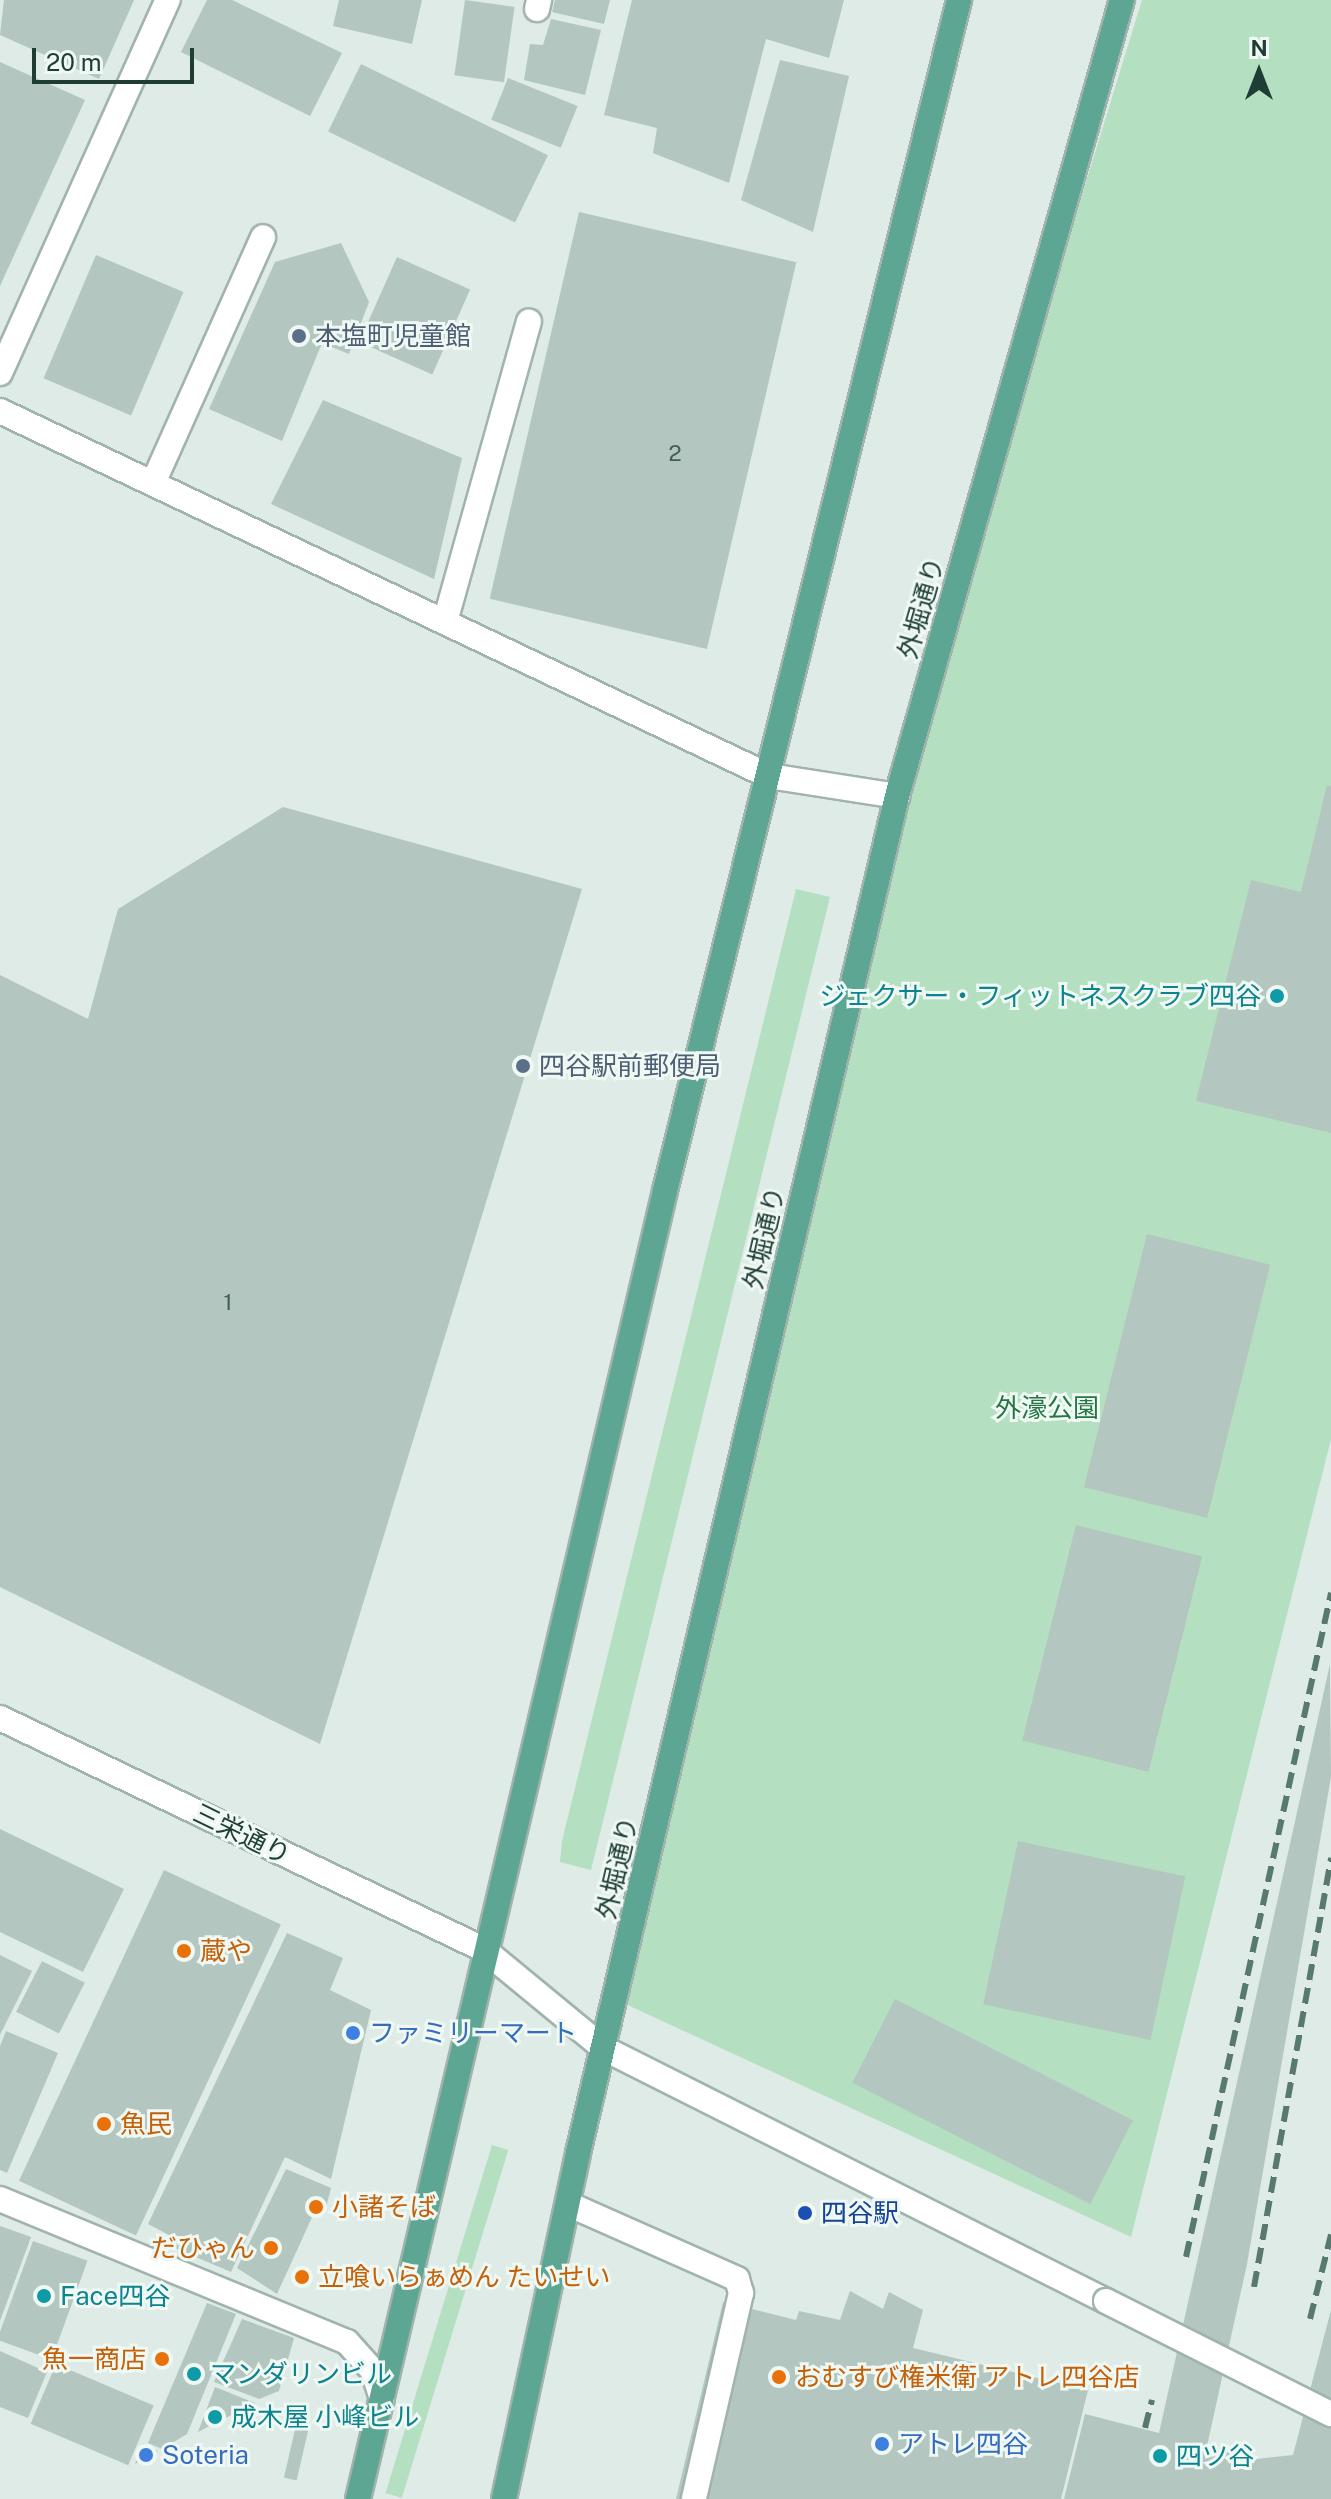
<!DOCTYPE html>
<html>
<head>
<meta charset="utf-8">
<style>
  body { margin:0 }
  #map { position:relative; width:1331px; height:2499px; overflow:hidden; background:#deebe6; font-family:"Public Sans","Noto Sans JP",sans-serif }
  div>[style] { position:absolute }
  .green>* { inset:0; background:#b4dfc0; transform-origin:0 0 }
  .building>* { inset:0; background:#b3c6bf; transform-origin:0 0 }
  .roads { filter:drop-shadow(2px 0 #a1b3ad) drop-shadow(-2px 0 #a1b3ad) drop-shadow(0 2px #a1b3ad) drop-shadow(0 -2px #a1b3ad) }
  .minor>* { height:24px; margin:-12px; padding:0 12px; transform-origin:12px; border-radius:12px; background:#fff }
  .major>* { height:24px; margin:-12px; padding:0 12px; transform-origin:12px; border-radius:12px; background:#5ea694 }
  .rail>* { height:6px; margin-top:-3px; transform-origin:0; background:repeating-linear-gradient(90deg,#587970 0 16px,transparent 0 24px) }
  .bridges { filter:drop-shadow(2px 0 #a1b3ad) drop-shadow(-2px 0 #a1b3ad) drop-shadow(0 2px #a1b3ad) drop-shadow(0 -2px #a1b3ad) }
  .minor-bridge>* { height:24px; margin:-12px; padding:0 12px; transform-origin:12px; border-radius:12px; background:#fff }
  .dots>* { width:22px; height:22px; translate:-50% -50%; box-sizing:border-box; border:4px solid #eff8f3; border-radius:50% }
  span { translate:-50% -50%; white-space:nowrap; text-align:center; line-height:1.15; -webkit-text-stroke:6px #eff8f3; paint-order:stroke }
  .number-label { font-size:22px; color:#435f58 }
  .number-label span { -webkit-text-stroke-width:0 }
  .service-label { font-size:26px; color:#4e5e75 }
  .left { translate:0 -50%; text-align:left }
  .street-label { font-size:26px; color:#1e3d35 }
  .culture-label { font-size:26px; color:#0d838f }
  .right { translate:-100% -50%; text-align:right }
  .park-label { font-size:26px; color:#247745 }
  .food-label { font-size:26px; color:#c56008 }
  .shop-label { font-size:26px; color:#366cbe }
  .transit-label { font-size:26px; color:#164399 }
  .north { position:absolute; left:1219px; top:32px; width:80px; height:80px; -webkit-text-stroke:6px #eff8f3; paint-order:stroke; rotate:0deg; font-size:22px; font-weight:700; line-height:32px; text-align:center; color:#1e3d35 }
  .north::after { content:''; display:block; margin:auto; width:28px; height:36px; background:#1e3d35; clip-path:polygon(50% 0,100% 100%,50% 72%,0 100%) }
  .scale { position:absolute; left:32px; top:48px; width:162px; height:36px; box-sizing:border-box; border:4px solid #1e3d35; border-top:0; padding-left:10px; font-size:24px; line-height:28px; white-space:nowrap; color:#1e3d35; -webkit-text-stroke:6px #eff8f3; paint-order:stroke }
</style>
</head>
<body>
<div id="map">
  <div class="green">
    <div style="clip-path:polygon(1142px 0,1331px 0,1331px 1439px,1131px 2237px,621px 2002px,897px 796px)"></div>
    <div style="clip-path:polygon(796px 889px,830px 897px,591px 1870px,560px 1862px,562px 1841px)"></div>
    <div style="left:492px;top:2145px;width:17px;height:364px;rotate:17deg"></div>
  </div>
  <div class="building">
    <div style="clip-path:polygon(4px 0,134px 0,99px 79px,0 35px)"></div>
    <div style="clip-path:polygon(207px 0,232px 0,342px 53px,310px 116px,181px 52px)"></div>
    <div style="clip-path:polygon(339px 0,422px 0,412px 44px,333px 26px)"></div>
    <div style="left:465px;top:0;width:50px;height:76px;rotate:8deg"></div>
    <div style="clip-path:polygon(555px 0,610px 0,604px 24px,552px 12px)"></div>
    <div style="clip-path:polygon(632px 0,844px 0,829px 58px,766px 39px,729px 183px,653px 153px,657px 128px,604px 115px)"></div>
    <div style="clip-path:polygon(551px 19px,601px 30px,585px 95px,524px 80px,530px 44px,543px 45px)"></div>
    <div style="clip-path:polygon(780px 60px,849px 76px,813px 232px,741px 200px)"></div>
    <div style="clip-path:polygon(0 62px,85px 100px,0 286px)"></div>
    <div style="left:361px;top:64px;width:208px;height:75px;rotate:26deg"></div>
    <div style="left:508px;top:78px;width:75px;height:45px;rotate:22deg"></div>
    <div style="left:579px;top:212px;width:223px;height:397px;rotate:13deg"></div>
    <div style="clip-path:polygon(341px 243px,369px 302px,349px 354px,322px 343px,282px 441px,209px 409px,275px 262px)"></div>
    <div style="left:96px;top:255px;width:95px;height:134px;rotate:23deg"></div>
    <div style="left:397px;top:257px;width:80px;height:93px;rotate:24deg"></div>
    <div style="clip-path:polygon(323px 400px,462px 458px,434px 579px,271px 504px)"></div>
    <div style="clip-path:polygon(1327px 785px,1331px 786px,1331px 1133px,1196px 1101px,1251px 880px,1301px 892px)"></div>
    <div style="clip-path:polygon(283px 807px,582px 889px,320px 1744px,0 1587px,0 975px,88px 1019px,118px 909px)"></div>
    <div style="left:1147px;top:1234px;width:127px;height:261px;rotate:14deg"></div>
    <div style="left:1076px;top:1525px;width:130px;height:222px;rotate:14deg"></div>
    <div style="clip-path:polygon(1330px 1664px,1331px 1777px,1247px 2264px,1207px 2446px,1257px 2459px,1293px 2455px,1331px 2310px,1331px 2499px,1064px 2499px,1085px 2414px,1159px 2433px)"></div>
    <div style="clip-path:polygon(0 1829px,124px 1889px,83px 1972px,0 1932px)"></div>
    <div style="left:1018px;top:1841px;width:171px;height:167px;rotate:12deg"></div>
    <div style="left:164px;top:1870px;width:129px;height:343px;rotate:25deg"></div>
    <div style="clip-path:polygon(287px 1933px,343px 1958px,330px 1990px,371px 2010px,331px 2179px,285px 2157px,231px 2272px,165px 2244px,169px 2235px,148px 2224px)"></div>
    <div style="clip-path:polygon(0 1955px,32px 1971px,0 2035px)"></div>
    <div style="left:42px;top:1961px;width:48px;height:57px;rotate:27deg"></div>
    <div style="left:895px;top:1999px;width:267px;height:94px;rotate:27deg"></div>
    <div style="clip-path:polygon(6px 2031px,58px 2053px,7px 2173px,0 2170px,0 2046px)"></div>
    <div style="clip-path:polygon(286px 2169px,331px 2188px,324px 2215px,314px 2213px,277px 2294px,237px 2268px)"></div>
    <div style="clip-path:polygon(0 2226px,31px 2237px,0 2321px)"></div>
    <div style="left:33px;top:2241px;width:58px;height:105px;rotate:20deg"></div>
    <div style="clip-path:polygon(850px 2291px,883px 2309px,889px 2292px,923px 2310px,913px 2348px,1088px 2390px,1061px 2499px,676px 2499px,723px 2302px,796px 2320px,799px 2311px,840px 2320px)"></div>
    <div style="clip-path:polygon(207px 2303px,236px 2314px,187px 2434px,162px 2449px,148px 2443px)"></div>
    <div style="clip-path:polygon(242px 2319px,294px 2338px,279px 2391px,259px 2399px,214px 2382px)"></div>
    <div style="clip-path:polygon(0 2351px,47px 2372px,28px 2418px,0 2407px)"></div>
    <div style="left:56px;top:2364px;width:106px;height:65px;rotate:23deg"></div>
    <div style="clip-path:polygon(215px 2387px,255px 2403px,198px 2432px)"></div>
    <div style="left:297px;top:2421px;width:13px;height:58px;rotate:13deg"></div>
    <div style="clip-path:polygon(143px 2444px,158px 2451px,135px 2464px)"></div>
  </div>
  <div class="roads">
    <div class="minor">
      <div style="left:537px;top:9px;width:9px;rotate:-77deg"></div>
      <div style="left:0;top:373px;width:409px;rotate:-65.8deg"></div>
      <div style="left:0;top:411px;width:851px;rotate:25.39deg"></div>
      <div style="left:769px;top:776px;width:130px;rotate:8.9deg"></div>
      <div style="left:154px;top:481px;width:267px;rotate:-65.9deg"></div>
      <div style="left:445px;top:622px;width:312px;rotate:-74.4deg"></div>
      <div style="left:0;top:1718px;width:535px;rotate:25.56deg"></div>
      <div style="left:483px;top:1949px;width:156px;rotate:39.5deg"></div>
      <div style="left:603px;top:2048px;width:563px;rotate:26.7deg"></div>
      <div style="left:0;top:2199px;width:375px;rotate:22.4deg"></div>
      <div style="left:347px;top:2342px;width:39px;rotate:48deg"></div>
      <div style="left:373px;top:2371px;width:29px;rotate:72deg"></div>
      <div style="left:568px;top:2204px;width:185px;rotate:23.9deg"></div>
      <div style="left:737px;top:2279px;width:15px;rotate:74deg"></div>
      <div style="left:741px;top:2293px;width:211px;rotate:102.9deg"></div>
    </div>
    <div class="major">
      <div style="left:358px;top:2499px;width:1344px;rotate:-76.79deg"></div>
      <div style="left:665px;top:1191px;width:1227px;rotate:-76.13deg"></div>
      <div style="left:504px;top:2499px;width:354px;rotate:-77.9deg"></div>
      <div style="left:578px;top:2153px;width:1394px;rotate:-76.77deg"></div>
      <div style="left:897px;top:796px;width:827px;rotate:-74.22deg"></div>
    </div>
  </div>
  <div class="rail">
    <div style="left:1186px;top:2257px;width:680px;rotate:-77.68deg"></div>
    <div style="left:1254px;top:2287px;width:436px;rotate:-79.8deg"></div>
    <div style="left:1310px;top:2319px;width:87px;rotate:-76deg"></div>
    <div style="left:1145px;top:2428px;width:29px;rotate:-76deg"></div>
  </div>
  <div class="bridges">
    <div class="minor-bridge">
      <div style="left:1106px;top:2301px;width:252px;rotate:26.7deg"></div>
    </div>
  </div>
  <div class="dots">
    <div style="left:299px;top:336px;background:#5c6f8a"></div>
    <div style="left:1277px;top:996px;background:#0f9aa8"></div>
    <div style="left:523px;top:1066px;background:#5c6f8a"></div>
    <div style="left:184px;top:1951px;background:#e8710a"></div>
    <div style="left:353px;top:2033px;background:#3f7fe0"></div>
    <div style="left:104px;top:2124px;background:#e8710a"></div>
    <div style="left:316px;top:2207px;background:#e8710a"></div>
    <div style="left:805px;top:2213px;background:#1a4fb4"></div>
    <div style="left:271px;top:2248px;background:#e8710a"></div>
    <div style="left:302px;top:2277px;background:#e8710a"></div>
    <div style="left:44px;top:2296px;background:#0f9aa8"></div>
    <div style="left:162px;top:2359px;background:#e8710a"></div>
    <div style="left:194px;top:2374px;background:#0f9aa8"></div>
    <div style="left:779px;top:2377px;background:#e8710a"></div>
    <div style="left:215px;top:2417px;background:#0f9aa8"></div>
    <div style="left:882px;top:2444px;background:#3f7fe0"></div>
    <div style="left:146px;top:2455px;background:#3f7fe0"></div>
    <div style="left:1160px;top:2456px;background:#0f9aa8"></div>
  </div>
  <div class="number-label">
    <span style="left:675px;top:454px">2</span>
    <span style="left:228px;top:1303px">1</span>
  </div>
  <div class="service-label">
    <span class="left" style="left:315px;top:336px">本塩町児童館</span>
    <span class="left" style="left:539px;top:1066px">四谷駅前郵便局</span>
  </div>
  <div class="street-label">
    <span style="left:921px;top:608px;rotate:-74deg">外堀通り</span>
    <span style="left:764px;top:1238px;rotate:-77deg">外堀通り</span>
    <span style="left:242px;top:1834px;rotate:26deg">三栄通り</span>
    <span style="left:617px;top:1868px;rotate:-77deg">外堀通り</span>
  </div>
  <div class="culture-label">
    <span class="right" style="left:1261px;top:996px">ジェクサー・フィットネスクラブ四谷</span>
    <span class="left" style="left:60px;top:2296px">Face四谷</span>
    <span class="left" style="left:210px;top:2374px">マンダリンビル</span>
    <span class="left" style="left:231px;top:2417px">成木屋 小峰ビル</span>
    <span class="left" style="left:1176px;top:2456px">四ツ谷</span>
  </div>
  <div class="park-label">
    <span style="left:1047px;top:1408px">外濠公園</span>
  </div>
  <div class="food-label">
    <span class="left" style="left:200px;top:1951px">蔵や</span>
    <span class="left" style="left:120px;top:2124px">魚民</span>
    <span class="left" style="left:332px;top:2207px">小諸そば</span>
    <span class="right" style="left:255px;top:2248px">だひゃん</span>
    <span class="left" style="left:318px;top:2277px">立喰いらぁめん たいせい</span>
    <span class="right" style="left:146px;top:2359px">魚一商店</span>
    <span class="left" style="left:795px;top:2377px">おむすび権米衛 アトレ四谷店</span>
  </div>
  <div class="shop-label">
    <span class="left" style="left:369px;top:2033px">ファミリーマート</span>
    <span class="left" style="left:898px;top:2444px">アトレ四谷</span>
    <span class="left" style="left:162px;top:2455px">Soteria</span>
  </div>
  <div class="transit-label">
    <span class="left" style="left:821px;top:2213px">四谷駅</span>
  </div>
  <div class="north">N</div>
  <div class="scale">20 m</div>
</div>
</body>
</html>
